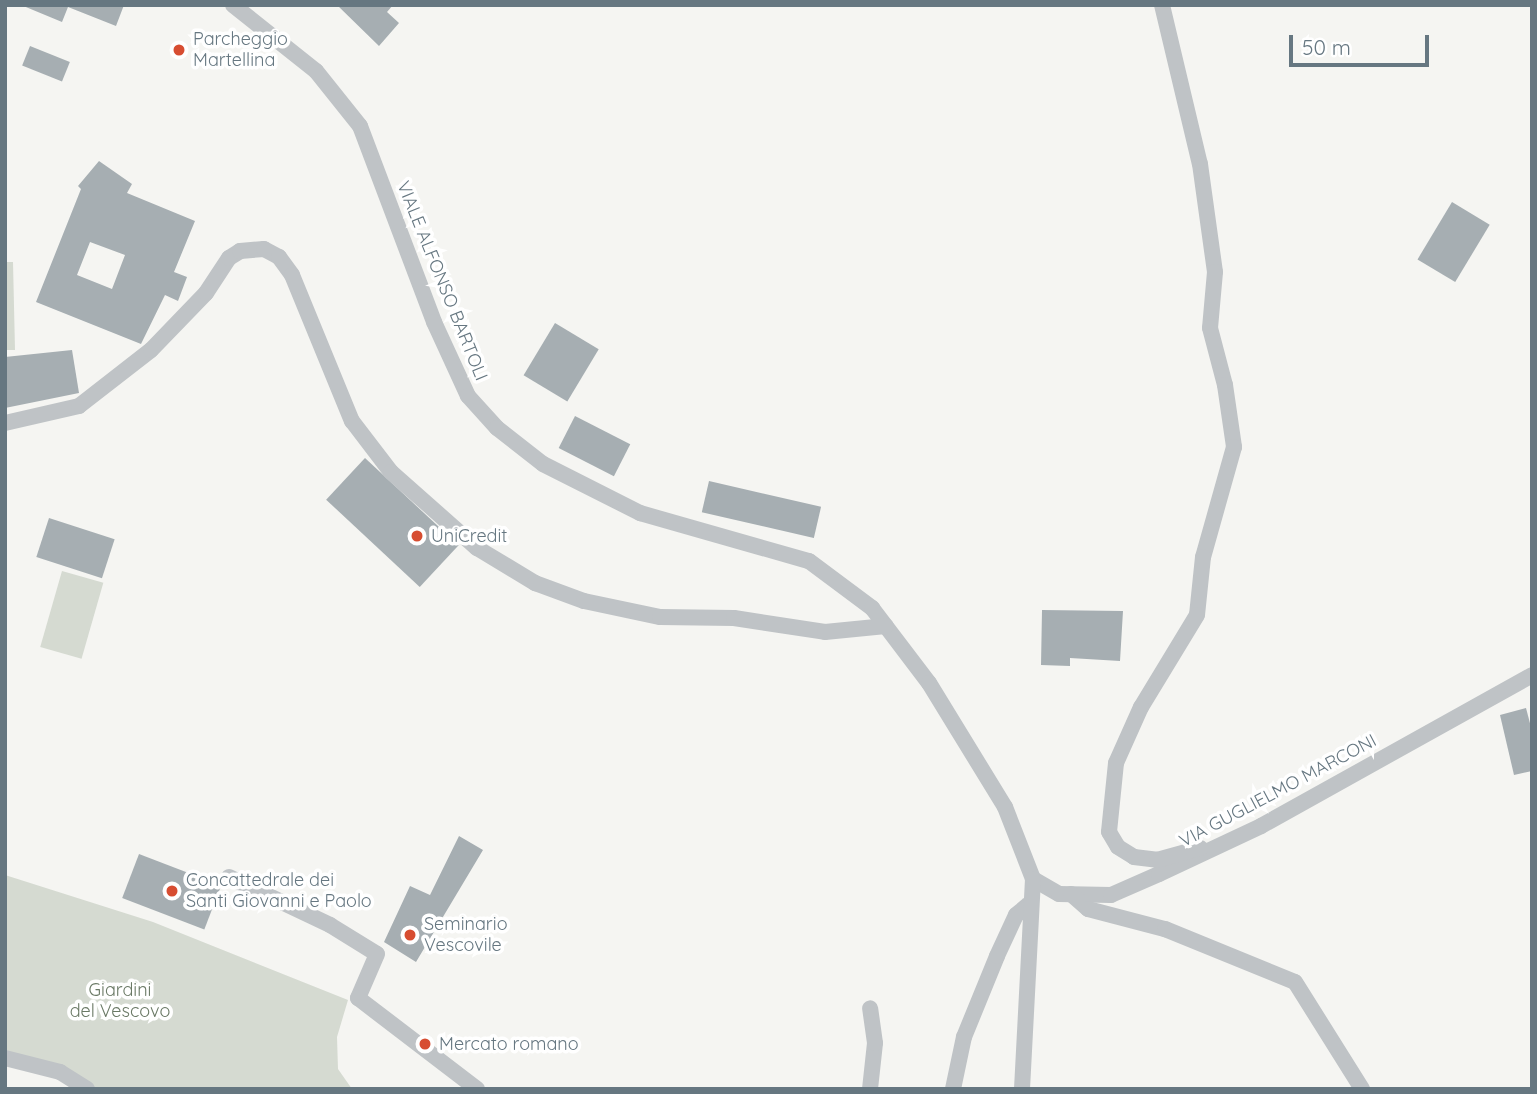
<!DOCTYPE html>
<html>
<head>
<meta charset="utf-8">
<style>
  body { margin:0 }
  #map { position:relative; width:1537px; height:1094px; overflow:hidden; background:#f5f5f2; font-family:Quicksand,sans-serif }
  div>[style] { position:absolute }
  .green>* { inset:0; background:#d5dad1; transform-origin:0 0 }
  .building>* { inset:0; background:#a6aeb2; transform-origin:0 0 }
  .minor>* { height:16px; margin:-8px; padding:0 8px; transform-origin:8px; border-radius:8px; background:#bfc3c6 }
  .dots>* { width:19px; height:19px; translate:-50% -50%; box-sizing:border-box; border:4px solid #fff; border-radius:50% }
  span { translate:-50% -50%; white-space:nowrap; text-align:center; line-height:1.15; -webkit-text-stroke:7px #fff; paint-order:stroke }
  .poi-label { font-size:18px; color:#667781 }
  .left { translate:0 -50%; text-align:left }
  .street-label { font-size:18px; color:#667781 }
  .park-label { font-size:18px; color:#6a7965 }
  .frame { position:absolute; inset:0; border:7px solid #667781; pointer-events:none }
  .scale { position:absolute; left:1289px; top:35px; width:140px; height:32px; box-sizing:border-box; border:4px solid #667781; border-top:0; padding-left:9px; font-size:21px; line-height:24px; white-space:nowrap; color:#667781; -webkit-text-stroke:5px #fff; paint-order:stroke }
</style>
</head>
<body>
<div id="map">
  <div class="green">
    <div style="clip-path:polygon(5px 262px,13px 262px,15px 350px,5px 350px)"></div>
    <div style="left:62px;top:571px;width:43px;height:79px;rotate:16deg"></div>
    <div style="clip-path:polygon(5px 875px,153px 922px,348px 1000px,337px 1037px,338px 1069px,352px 1089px,95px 1089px,5px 1056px)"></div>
  </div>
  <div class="building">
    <div style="clip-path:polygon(21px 5px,124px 5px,116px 26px,68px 7px,62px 22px)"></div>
    <div style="clip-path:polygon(337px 5px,393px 5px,387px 12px,399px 23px,379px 46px)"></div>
    <div style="left:30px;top:46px;width:43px;height:21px;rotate:22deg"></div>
    <div style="clip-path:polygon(evenodd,99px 161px,132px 184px,127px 193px,195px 221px,174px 272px,187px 277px,178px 301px,165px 295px,141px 344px,36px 302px,81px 189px,78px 186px,99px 161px,90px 242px,125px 255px,112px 289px,77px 275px,90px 242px)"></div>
    <div style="left:1452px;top:202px;width:44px;height:67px;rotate:31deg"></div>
    <div style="left:555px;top:323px;width:51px;height:61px;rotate:31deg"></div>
    <div style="clip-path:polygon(72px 350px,79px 393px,5px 408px,5px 357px)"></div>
    <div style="left:575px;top:416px;width:62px;height:36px;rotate:27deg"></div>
    <div style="left:365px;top:458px;width:128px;height:57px;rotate:43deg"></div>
    <div style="left:709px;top:481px;width:115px;height:32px;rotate:13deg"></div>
    <div style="left:49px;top:518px;width:69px;height:41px;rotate:18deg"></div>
    <div style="clip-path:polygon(1042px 610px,1123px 611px,1120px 661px,1070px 658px,1070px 666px,1041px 665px)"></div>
    <div style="clip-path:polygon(1526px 708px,1532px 731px,1532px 771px,1514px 775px,1500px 715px)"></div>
    <div style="clip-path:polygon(459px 836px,483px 850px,416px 962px,384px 942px,410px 886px,430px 895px)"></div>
    <div style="left:139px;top:854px;width:88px;height:47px;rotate:21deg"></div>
  </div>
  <div class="minor">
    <div style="left:233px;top:5px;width:106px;rotate:38.5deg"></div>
    <div style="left:316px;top:71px;width:70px;rotate:51.3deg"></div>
    <div style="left:360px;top:126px;width:210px;rotate:69.3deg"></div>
    <div style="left:434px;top:322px;width:81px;rotate:65.3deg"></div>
    <div style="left:468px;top:396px;width:43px;rotate:47.8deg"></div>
    <div style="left:497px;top:428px;width:58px;rotate:38deg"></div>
    <div style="left:543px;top:464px;width:109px;rotate:26.8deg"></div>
    <div style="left:640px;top:513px;width:176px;rotate:15.9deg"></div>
    <div style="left:809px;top:561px;width:79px;rotate:36.7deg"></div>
    <div style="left:872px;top:608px;width:94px;rotate:52.8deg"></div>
    <div style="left:929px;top:683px;width:145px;rotate:58.5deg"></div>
    <div style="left:1005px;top:807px;width:77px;rotate:68.7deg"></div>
    <div style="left:1033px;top:879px;width:30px;rotate:30deg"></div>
    <div style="left:1059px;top:894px;width:52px;rotate:1.1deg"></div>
    <div style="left:1111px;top:895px;width:52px;rotate:-23.6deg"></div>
    <div style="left:1159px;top:874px;width:113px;rotate:-25.2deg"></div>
    <div style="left:1261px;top:826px;width:310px;rotate:-29.1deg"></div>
    <div style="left:1162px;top:5px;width:163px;rotate:76.6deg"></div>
    <div style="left:1200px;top:164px;width:109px;rotate:82.1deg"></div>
    <div style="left:1215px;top:272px;width:56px;rotate:95.1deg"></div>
    <div style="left:1210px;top:328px;width:59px;rotate:75.3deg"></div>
    <div style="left:1225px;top:385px;width:63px;rotate:81.7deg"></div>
    <div style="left:1234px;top:447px;width:114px;rotate:105.7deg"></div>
    <div style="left:1203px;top:557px;width:58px;rotate:95.9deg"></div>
    <div style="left:1197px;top:615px;width:108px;rotate:121.3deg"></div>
    <div style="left:1141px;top:707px;width:61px;rotate:114.1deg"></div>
    <div style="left:1116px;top:763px;width:69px;rotate:95.8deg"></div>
    <div style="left:1109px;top:832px;width:17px;rotate:59deg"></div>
    <div style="left:1118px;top:847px;width:19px;rotate:32deg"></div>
    <div style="left:1134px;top:857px;width:23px;rotate:7deg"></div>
    <div style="left:1157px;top:860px;width:45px;rotate:-15.6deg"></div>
    <div style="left:5px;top:423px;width:76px;rotate:-12.9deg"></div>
    <div style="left:79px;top:406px;width:91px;rotate:-37.9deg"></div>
    <div style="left:151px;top:350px;width:79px;rotate:-46deg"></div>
    <div style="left:206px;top:293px;width:42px;rotate:-56.7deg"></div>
    <div style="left:229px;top:258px;width:13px;rotate:-32deg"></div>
    <div style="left:240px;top:251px;width:24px;rotate:-5deg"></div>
    <div style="left:264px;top:249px;width:17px;rotate:28deg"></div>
    <div style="left:279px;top:257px;width:22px;rotate:54deg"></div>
    <div style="left:292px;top:275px;width:158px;rotate:67.7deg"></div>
    <div style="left:352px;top:421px;width:64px;rotate:52.6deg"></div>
    <div style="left:391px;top:472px;width:115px;rotate:41.5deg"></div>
    <div style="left:477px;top:548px;width:68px;rotate:31.1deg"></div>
    <div style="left:535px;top:583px;width:52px;rotate:20.2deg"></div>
    <div style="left:584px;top:601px;width:78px;rotate:11.9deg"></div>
    <div style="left:660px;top:617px;width:74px;rotate:0.8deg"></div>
    <div style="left:734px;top:618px;width:92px;rotate:8.7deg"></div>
    <div style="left:825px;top:632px;width:61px;rotate:-5.6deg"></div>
    <div style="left:229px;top:877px;width:112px;rotate:25.4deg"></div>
    <div style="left:330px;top:925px;width:55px;rotate:31.7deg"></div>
    <div style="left:377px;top:954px;width:48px;rotate:113.4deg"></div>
    <div style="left:358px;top:998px;width:150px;rotate:37.4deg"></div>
    <div style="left:1071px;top:894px;width:23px;rotate:41deg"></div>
    <div style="left:1088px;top:909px;width:80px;rotate:14.6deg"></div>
    <div style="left:1165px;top:929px;width:140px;rotate:22.2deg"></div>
    <div style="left:1295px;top:982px;width:126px;rotate:57.9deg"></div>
    <div style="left:5px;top:1058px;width:57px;rotate:14.3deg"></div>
    <div style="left:60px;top:1072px;width:32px;rotate:32deg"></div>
    <div style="left:870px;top:1089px;width:46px;rotate:-83.8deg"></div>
    <div style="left:875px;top:1043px;width:35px;rotate:-98deg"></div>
    <div style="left:953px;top:1089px;width:53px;rotate:-78.1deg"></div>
    <div style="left:964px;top:1037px;width:87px;rotate:-67.8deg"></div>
    <div style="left:997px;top:956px;width:45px;rotate:-65.1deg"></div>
    <div style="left:1016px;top:915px;width:16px;rotate:-40deg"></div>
    <div style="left:1022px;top:1089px;width:210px;rotate:-87deg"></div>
  </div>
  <div class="dots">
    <div style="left:179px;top:50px;background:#d74d31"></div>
    <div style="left:417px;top:536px;background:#d74d31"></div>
    <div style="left:172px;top:891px;background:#d74d31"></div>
    <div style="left:410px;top:935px;background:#d74d31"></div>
    <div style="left:425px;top:1044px;background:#d74d31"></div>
  </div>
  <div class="poi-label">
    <span class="left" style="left:193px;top:50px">Parcheggio<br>Martellina</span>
    <span class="left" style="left:431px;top:536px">UniCredit</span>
    <span class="left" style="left:186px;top:891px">Concattedrale dei<br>Santi Giovanni e Paolo</span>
    <span class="left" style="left:424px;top:935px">Seminario<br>Vescovile</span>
    <span class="left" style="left:439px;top:1044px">Mercato romano</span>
  </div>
  <div class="street-label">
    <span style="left:442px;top:281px;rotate:68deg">VIALE ALFONSO BARTOLI</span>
    <span style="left:1278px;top:791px;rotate:-28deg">VIA GUGLIELMO MARCONI</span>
  </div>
  <div class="park-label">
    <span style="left:120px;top:1001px">Giardini<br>del Vescovo</span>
  </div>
  <div class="frame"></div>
  <div class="scale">50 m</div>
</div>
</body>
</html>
